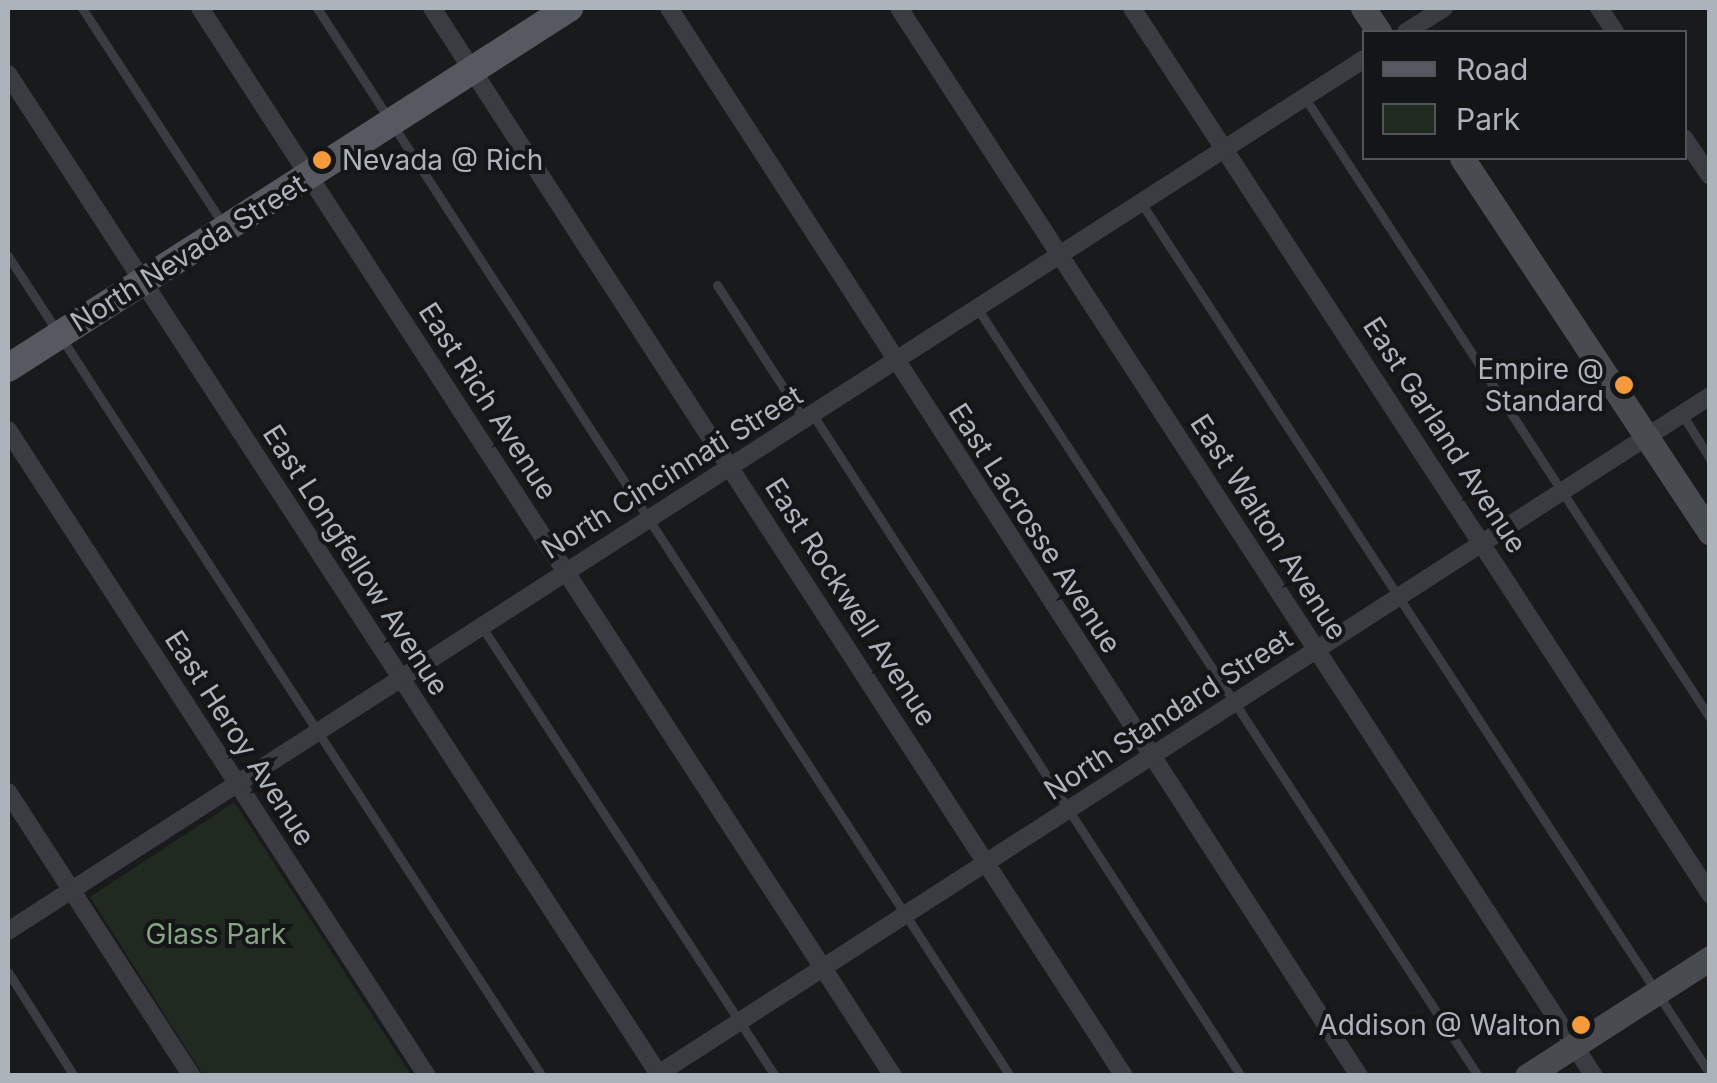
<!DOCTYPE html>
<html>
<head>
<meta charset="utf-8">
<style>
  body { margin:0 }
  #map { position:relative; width:1717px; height:1083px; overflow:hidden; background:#191a1c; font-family:Inter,sans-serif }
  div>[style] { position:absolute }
  .green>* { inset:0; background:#212a21 }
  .lane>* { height:9px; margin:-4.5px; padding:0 4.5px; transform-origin:4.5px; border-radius:4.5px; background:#3a3c41 }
  .street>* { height:18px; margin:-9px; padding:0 9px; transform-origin:9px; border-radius:9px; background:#3a3c41 }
  .secondary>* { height:25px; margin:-12.5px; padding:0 12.5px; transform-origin:12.5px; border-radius:12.5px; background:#484c51 }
  .primary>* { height:28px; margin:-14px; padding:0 14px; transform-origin:14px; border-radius:14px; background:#565a60 }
  .dots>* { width:28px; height:28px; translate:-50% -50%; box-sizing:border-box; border:5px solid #141517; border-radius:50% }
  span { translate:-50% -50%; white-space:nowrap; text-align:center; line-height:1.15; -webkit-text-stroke:8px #141517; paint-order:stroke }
  .poi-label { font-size:28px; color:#acb3bb }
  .left { translate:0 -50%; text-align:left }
  .right { translate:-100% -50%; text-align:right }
  .street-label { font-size:28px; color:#acb3bb }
  .park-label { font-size:28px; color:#86a683 }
  .frame { position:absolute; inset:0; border:10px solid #acb3bb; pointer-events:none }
  .legend { position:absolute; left:1362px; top:30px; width:325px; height:130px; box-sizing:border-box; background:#141517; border:2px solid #515459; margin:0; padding:12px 18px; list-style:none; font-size:30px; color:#acb3bb }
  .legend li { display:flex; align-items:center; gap:20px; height:50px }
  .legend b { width:50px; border:2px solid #515459 }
</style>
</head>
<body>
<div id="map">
  <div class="green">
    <div style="clip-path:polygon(233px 803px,237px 806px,411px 1075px,203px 1075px,90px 897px)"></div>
  </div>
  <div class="lane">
    <div style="left:82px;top:8px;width:257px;rotate:56.9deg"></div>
    <div style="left:317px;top:8px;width:1273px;rotate:57.02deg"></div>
    <div style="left:1305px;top:98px;width:741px;rotate:56.85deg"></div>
    <div style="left:1142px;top:204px;width:1039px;rotate:56.86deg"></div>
    <div style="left:8px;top:256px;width:979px;rotate:56.93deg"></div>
    <div style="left:717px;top:285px;width:158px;rotate:57.1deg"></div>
    <div style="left:979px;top:311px;width:913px;rotate:56.88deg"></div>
    <div style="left:1682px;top:414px;width:53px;rotate:58.1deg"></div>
    <div style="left:813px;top:415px;width:787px;rotate:57.08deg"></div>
    <div style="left:482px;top:627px;width:536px;rotate:56.87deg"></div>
    <div style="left:8px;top:972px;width:123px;rotate:57.6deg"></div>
  </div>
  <div class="street">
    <div style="left:200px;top:8px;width:1273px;rotate:57.02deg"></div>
    <div style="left:432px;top:8px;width:1273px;rotate:57.06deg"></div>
    <div style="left:669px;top:8px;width:1272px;rotate:57.13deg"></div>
    <div style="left:899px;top:8px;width:1274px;rotate:56.95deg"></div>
    <div style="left:1132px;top:8px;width:1058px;rotate:56.88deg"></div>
    <div style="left:1599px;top:8px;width:29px;rotate:56deg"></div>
    <div style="left:1406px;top:32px;width:45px;rotate:-32.3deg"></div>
    <div style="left:8px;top:74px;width:1195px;rotate:56.95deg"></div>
    <div style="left:1684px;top:138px;width:46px;rotate:55.6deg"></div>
    <div style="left:8px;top:430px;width:770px;rotate:57.03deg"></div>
    <div style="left:8px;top:792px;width:338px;rotate:57.1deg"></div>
    <div style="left:8px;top:931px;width:1612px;rotate:-32.74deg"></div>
    <div style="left:655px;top:1076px;width:1255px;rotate:-32.8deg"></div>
  </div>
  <div class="secondary">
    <div style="left:1363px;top:8px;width:29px;rotate:56deg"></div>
    <div style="left:1462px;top:158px;width:449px;rotate:56.5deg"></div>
    <div style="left:1527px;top:1076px;width:218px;rotate:-32.8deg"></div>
  </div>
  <div class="primary">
    <div style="left:8px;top:368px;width:667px;rotate:-32.69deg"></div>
  </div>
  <div class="dots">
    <div style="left:322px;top:160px;background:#f39b3b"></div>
    <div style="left:1624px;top:385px;background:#f39b3b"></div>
    <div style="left:1581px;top:1025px;background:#f39b3b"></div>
  </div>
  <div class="poi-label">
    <span class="left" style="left:342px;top:160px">Nevada @ Rich</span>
    <span class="right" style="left:1604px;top:385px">Empire @<br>Standard</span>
    <span class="right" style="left:1561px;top:1025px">Addison @ Walton</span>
  </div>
  <div class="street-label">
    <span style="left:188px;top:253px;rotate:-32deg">North Nevada Street</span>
    <span style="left:488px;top:401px;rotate:57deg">East Rich Avenue</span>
    <span style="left:1445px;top:435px;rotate:57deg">East Garland Avenue</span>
    <span style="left:672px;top:472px;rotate:-32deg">North Cincinnati Street</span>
    <span style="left:1269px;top:527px;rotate:57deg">East Walton Avenue</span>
    <span style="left:1035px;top:528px;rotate:57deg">East Lacrosse Avenue</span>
    <span style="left:356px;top:560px;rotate:57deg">East Longfellow Avenue</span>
    <span style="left:851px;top:602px;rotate:57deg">East Rockwell Avenue</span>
    <span style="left:1168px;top:714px;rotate:-33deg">North Standard Street</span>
    <span style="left:240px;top:738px;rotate:57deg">East Heroy Avenue</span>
  </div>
  <div class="park-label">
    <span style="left:216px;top:934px">Glass Park</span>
  </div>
  <div class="frame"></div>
  <ul class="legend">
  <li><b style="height:12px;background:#565a60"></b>Road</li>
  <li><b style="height:28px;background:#212a21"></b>Park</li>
  </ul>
</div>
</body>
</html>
